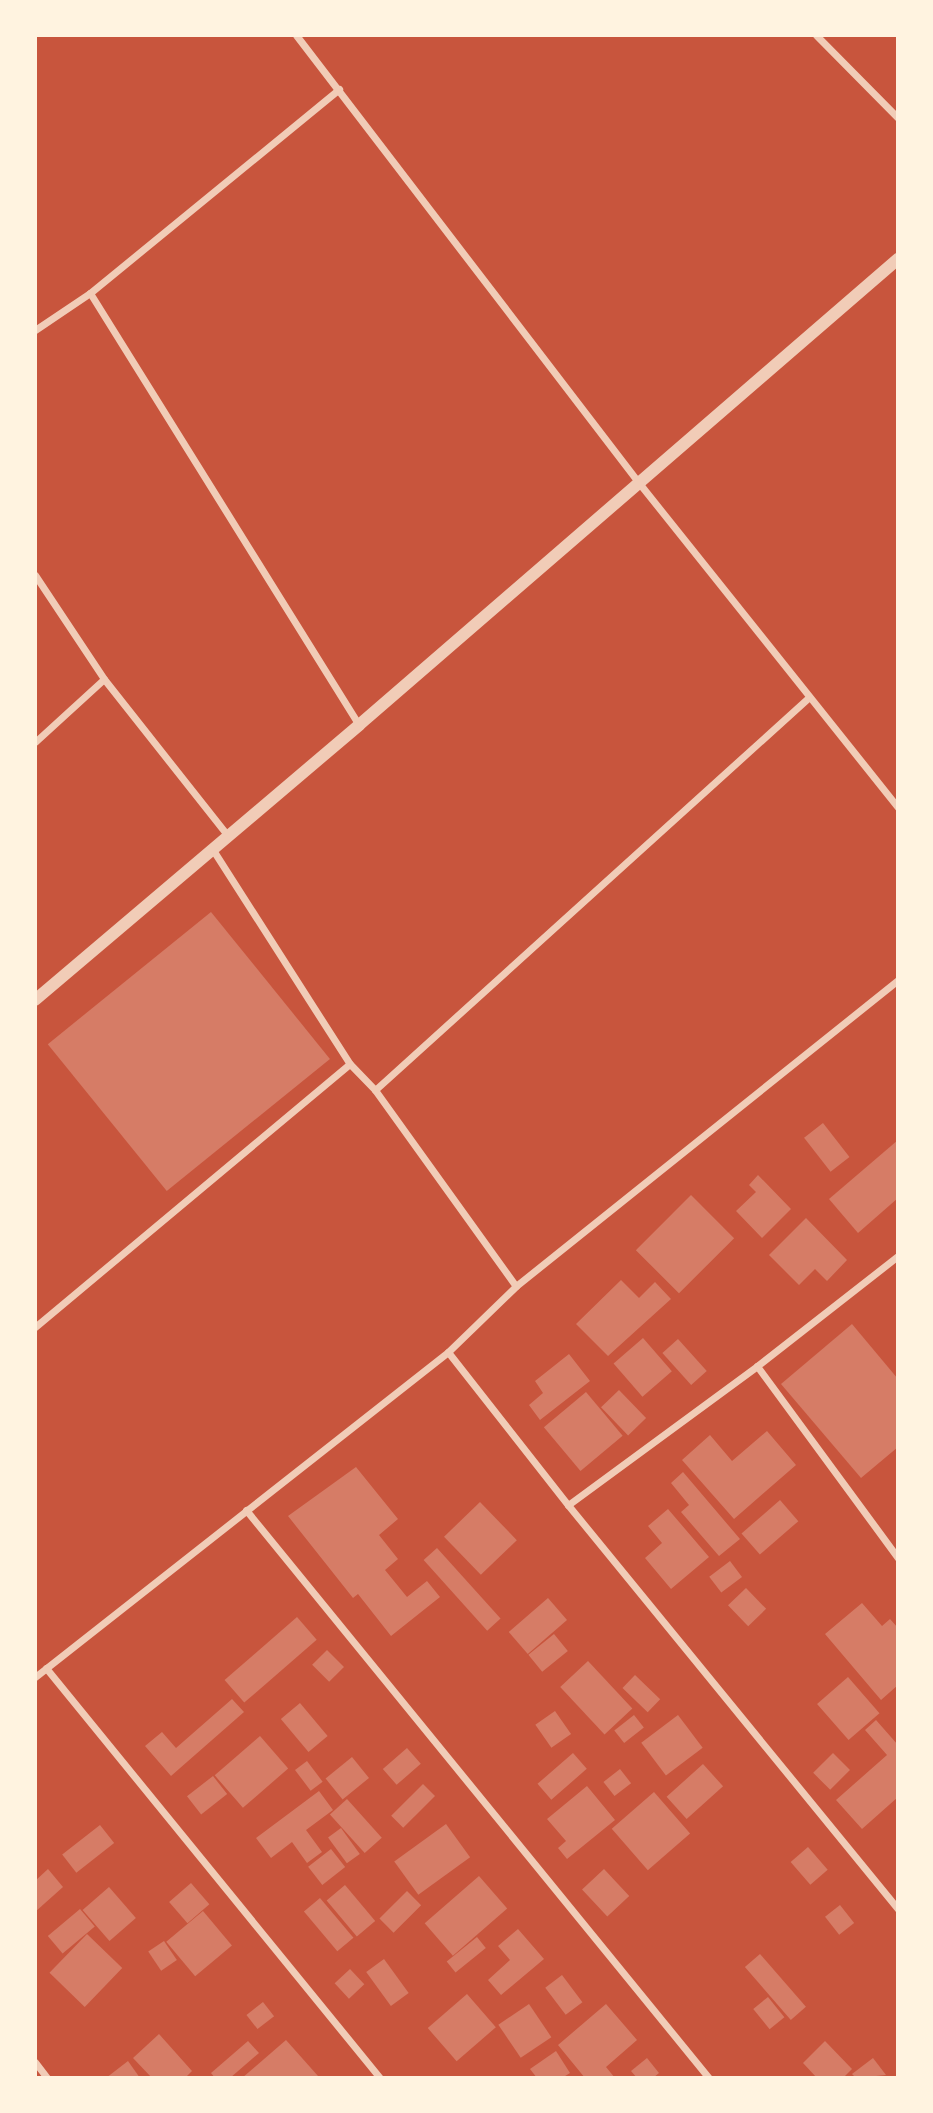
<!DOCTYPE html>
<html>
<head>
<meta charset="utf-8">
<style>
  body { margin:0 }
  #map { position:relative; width:933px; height:2113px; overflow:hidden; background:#c8553d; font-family:Signika,sans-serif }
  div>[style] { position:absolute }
  .building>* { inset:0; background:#d67c66; transform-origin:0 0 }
  .minor>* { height:7px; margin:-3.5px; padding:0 3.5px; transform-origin:3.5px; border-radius:3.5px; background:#f1ccb7 }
  .tertiary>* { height:12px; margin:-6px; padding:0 6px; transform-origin:6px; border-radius:6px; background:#f1ccb7 }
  span { translate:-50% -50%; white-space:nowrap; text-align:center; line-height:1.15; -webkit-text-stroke:5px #fff3e0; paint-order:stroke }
  .frame { position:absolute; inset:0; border:37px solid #fff3e0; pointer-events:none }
</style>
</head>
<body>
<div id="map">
  <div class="building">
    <div style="left:211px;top:912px;width:189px;height:210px;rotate:51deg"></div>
    <div style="left:823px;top:1123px;width:43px;height:24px;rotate:52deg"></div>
    <div style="clip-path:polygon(898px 1140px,898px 1198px,858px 1233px,829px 1199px)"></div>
    <div style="clip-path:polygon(758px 1175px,791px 1209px,762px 1238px,736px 1211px,756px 1192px,749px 1185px)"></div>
    <div style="left:691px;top:1195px;width:61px;height:78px;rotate:45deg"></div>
    <div style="clip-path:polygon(806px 1218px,847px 1260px,827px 1281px,815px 1269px,799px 1285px,769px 1255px)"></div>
    <div style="clip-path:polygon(621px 1280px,639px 1298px,655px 1282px,671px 1299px,608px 1356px,576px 1324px)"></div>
    <div style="clip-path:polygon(852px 1324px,898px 1379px,898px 1447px,861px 1478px,781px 1384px)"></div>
    <div style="left:643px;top:1338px;width:44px;height:39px;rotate:49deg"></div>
    <div style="left:678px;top:1339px;width:43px;height:21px;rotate:48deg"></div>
    <div style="clip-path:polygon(569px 1354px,590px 1381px,540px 1420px,529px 1405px,543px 1393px,535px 1381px)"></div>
    <div style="left:619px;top:1390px;width:39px;height:25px;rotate:46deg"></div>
    <div style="left:586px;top:1392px;width:57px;height:55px;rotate:50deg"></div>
    <div style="clip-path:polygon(767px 1431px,796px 1465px,734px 1519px,682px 1460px,710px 1435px,732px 1461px)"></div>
    <div style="clip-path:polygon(356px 1467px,398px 1519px,379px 1535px,398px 1559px,385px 1570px,407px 1597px,427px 1581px,440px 1597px,391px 1636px,358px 1594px,353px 1598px,288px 1516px)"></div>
    <div style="clip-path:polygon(683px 1472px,740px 1539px,719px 1556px,681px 1512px,689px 1505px,671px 1483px)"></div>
    <div style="left:780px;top:1500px;width:28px;height:51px;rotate:49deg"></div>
    <div style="left:480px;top:1502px;width:53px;height:50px;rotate:46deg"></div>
    <div style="clip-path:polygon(668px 1509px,709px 1557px,671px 1589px,645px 1558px,662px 1543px,648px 1526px)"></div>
    <div style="left:437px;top:1548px;width:95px;height:18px;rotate:48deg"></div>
    <div style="left:730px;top:1561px;width:20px;height:26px;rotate:53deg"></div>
    <div style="left:746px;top:1588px;width:29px;height:25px;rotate:46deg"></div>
    <div style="left:548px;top:1598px;width:29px;height:52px;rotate:49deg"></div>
    <div style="clip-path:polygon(862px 1603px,882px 1626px,890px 1619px,898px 1628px,898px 1685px,881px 1700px,825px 1634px)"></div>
    <div style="left:297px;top:1617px;width:30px;height:96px;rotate:49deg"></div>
    <div style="left:554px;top:1634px;width:22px;height:33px;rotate:51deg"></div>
    <div style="left:327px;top:1650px;width:24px;height:21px;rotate:45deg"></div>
    <div style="left:588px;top:1661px;width:65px;height:38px;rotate:47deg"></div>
    <div style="left:635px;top:1675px;width:35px;height:18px;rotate:44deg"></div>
    <div style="left:848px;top:1677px;width:48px;height:41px;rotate:49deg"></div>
    <div style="clip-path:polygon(232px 1699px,244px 1712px,171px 1776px,145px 1746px,162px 1732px,176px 1748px)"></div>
    <div style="left:300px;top:1703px;width:43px;height:25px;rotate:50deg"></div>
    <div style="left:555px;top:1711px;width:28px;height:24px;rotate:55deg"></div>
    <div style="left:634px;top:1715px;width:16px;height:25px;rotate:52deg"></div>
    <div style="left:678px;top:1715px;width:41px;height:46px;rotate:53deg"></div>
    <div style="clip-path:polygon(876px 1720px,898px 1745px,898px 1797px,862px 1829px,836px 1800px,887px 1755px,865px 1730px)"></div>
    <div style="left:260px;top:1736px;width:43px;height:60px;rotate:49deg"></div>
    <div style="left:407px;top:1748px;width:21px;height:32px;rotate:49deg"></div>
    <div style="left:573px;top:1753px;width:21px;height:47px;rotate:49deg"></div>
    <div style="left:833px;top:1753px;width:24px;height:28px;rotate:45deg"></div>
    <div style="left:352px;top:1757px;width:27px;height:34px;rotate:51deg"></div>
    <div style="left:307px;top:1761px;width:26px;height:15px;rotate:53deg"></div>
    <div style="left:703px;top:1764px;width:30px;height:49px;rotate:48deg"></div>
    <div style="left:620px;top:1769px;width:18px;height:21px;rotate:52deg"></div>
    <div style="left:213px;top:1776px;width:23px;height:33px;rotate:52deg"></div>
    <div style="left:423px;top:1784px;width:17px;height:45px;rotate:45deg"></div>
    <div style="clip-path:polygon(587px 1786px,615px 1820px,567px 1859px,558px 1848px,566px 1841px,547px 1819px)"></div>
    <div style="clip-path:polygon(319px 1791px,333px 1810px,306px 1830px,322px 1852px,307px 1863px,292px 1842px,271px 1858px,256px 1838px)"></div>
    <div style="left:654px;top:1792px;width:55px;height:56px;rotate:49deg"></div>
    <div style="left:347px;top:1799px;width:52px;height:23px;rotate:48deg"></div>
    <div style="left:446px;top:1824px;width:41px;height:64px;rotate:54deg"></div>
    <div style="left:100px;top:1825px;width:23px;height:48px;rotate:52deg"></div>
    <div style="left:341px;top:1828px;width:32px;height:16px;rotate:54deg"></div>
    <div style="left:808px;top:1847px;width:30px;height:23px;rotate:49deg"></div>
    <div style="left:331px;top:1849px;width:23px;height:29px;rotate:52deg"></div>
    <div style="clip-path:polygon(48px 1869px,63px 1887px,35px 1912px,35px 1881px)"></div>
    <div style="left:604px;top:1869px;width:37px;height:30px;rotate:47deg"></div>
    <div style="left:479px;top:1876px;width:43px;height:72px;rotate:49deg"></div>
    <div style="left:191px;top:1883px;width:28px;height:29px;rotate:49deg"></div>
    <div style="left:345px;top:1885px;width:47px;height:24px;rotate:50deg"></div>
    <div style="left:109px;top:1887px;width:41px;height:35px;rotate:49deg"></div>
    <div style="left:407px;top:1891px;width:20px;height:39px;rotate:45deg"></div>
    <div style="left:320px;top:1898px;width:52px;height:21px;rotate:50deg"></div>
    <div style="left:840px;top:1905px;width:23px;height:19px;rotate:52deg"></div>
    <div style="left:80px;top:1909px;width:23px;height:42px;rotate:50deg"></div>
    <div style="left:203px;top:1911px;width:45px;height:48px;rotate:50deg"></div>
    <div style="clip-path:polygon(518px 1929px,544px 1959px,501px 1995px,488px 1980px,510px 1960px,498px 1946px)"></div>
    <div style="left:87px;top:1934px;width:49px;height:54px;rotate:44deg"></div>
    <div style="left:477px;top:1937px;width:14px;height:39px;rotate:51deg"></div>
    <div style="left:164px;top:1941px;width:23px;height:19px;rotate:56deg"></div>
    <div style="left:760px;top:1954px;width:70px;height:20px;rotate:49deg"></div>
    <div style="left:384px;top:1959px;width:42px;height:22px;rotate:54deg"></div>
    <div style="left:350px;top:1969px;width:21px;height:21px;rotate:47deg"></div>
    <div style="left:562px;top:1975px;width:34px;height:21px;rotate:53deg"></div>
    <div style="left:467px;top:1994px;width:44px;height:52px;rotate:49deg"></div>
    <div style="left:768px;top:1997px;width:26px;height:19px;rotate:51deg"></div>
    <div style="left:263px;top:2002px;width:18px;height:21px;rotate:52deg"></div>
    <div style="left:529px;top:2004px;width:40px;height:37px;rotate:56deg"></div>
    <div style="clip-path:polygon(606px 2004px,637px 2040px,606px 2067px,615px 2078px,585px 2078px,558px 2045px)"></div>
    <div style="clip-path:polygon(159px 2034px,192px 2071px,185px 2078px,152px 2078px,133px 2058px)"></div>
    <div style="clip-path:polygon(286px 2040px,318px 2076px,242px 2078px)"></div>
    <div style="clip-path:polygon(248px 2041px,259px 2053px,230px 2078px,215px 2078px,211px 2073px)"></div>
    <div style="clip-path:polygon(825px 2041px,852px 2069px,843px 2078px,817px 2078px,803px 2063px)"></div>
    <div style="clip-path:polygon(556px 2051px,570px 2073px,562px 2078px,537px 2078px,530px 2069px)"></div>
    <div style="clip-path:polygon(647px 2058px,659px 2073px,653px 2078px,637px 2078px,631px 2071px)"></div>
    <div style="clip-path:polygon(873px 2058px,886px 2075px,856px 2078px,852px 2074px)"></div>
    <div style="clip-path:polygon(128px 2061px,140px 2078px,106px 2078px)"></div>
  </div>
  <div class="minor">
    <div style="left:296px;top:35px;width:564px;rotate:52.56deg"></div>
    <div style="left:639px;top:483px;width:415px;rotate:51.4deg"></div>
    <div style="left:816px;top:35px;width:117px;rotate:45.3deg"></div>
    <div style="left:90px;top:293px;width:509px;rotate:58.09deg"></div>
    <div style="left:35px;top:330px;width:66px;rotate:-33.9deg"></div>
    <div style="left:90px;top:293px;width:322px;rotate:-39.3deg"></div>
    <div style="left:35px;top:575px;width:125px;rotate:56.4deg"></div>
    <div style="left:104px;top:679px;width:200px;rotate:51.7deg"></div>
    <div style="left:35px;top:742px;width:93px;rotate:-42.4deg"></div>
    <div style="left:213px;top:850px;width:254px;rotate:57.4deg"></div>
    <div style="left:350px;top:1064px;width:36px;rotate:46deg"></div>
    <div style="left:375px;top:1090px;width:241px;rotate:54.3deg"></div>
    <div style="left:375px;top:1090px;width:584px;rotate:-42.15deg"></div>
    <div style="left:35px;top:1327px;width:410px;rotate:-39.9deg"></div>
    <div style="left:448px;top:1352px;width:194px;rotate:51.9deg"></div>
    <div style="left:568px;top:1505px;width:522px;rotate:50.76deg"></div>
    <div style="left:757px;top:1366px;width:238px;rotate:53.7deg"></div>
    <div style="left:568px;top:1505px;width:235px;rotate:-36.3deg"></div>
    <div style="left:757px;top:1366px;width:179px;rotate:-38deg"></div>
    <div style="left:246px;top:1510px;width:733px;rotate:50.82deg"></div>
    <div style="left:46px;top:1668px;width:529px;rotate:50.83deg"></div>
    <div style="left:35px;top:1677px;width:526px;rotate:-38.2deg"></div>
    <div style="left:448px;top:1352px;width:95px;rotate:-44.1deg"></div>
    <div style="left:516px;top:1286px;width:489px;rotate:-38.7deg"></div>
    <div style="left:35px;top:2062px;width:20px;rotate:53deg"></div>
  </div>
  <div class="tertiary">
    <div style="left:35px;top:1000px;width:425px;rotate:-40.3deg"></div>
    <div style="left:359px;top:725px;width:713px;rotate:-40.85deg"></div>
  </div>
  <div class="frame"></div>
</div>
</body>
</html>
